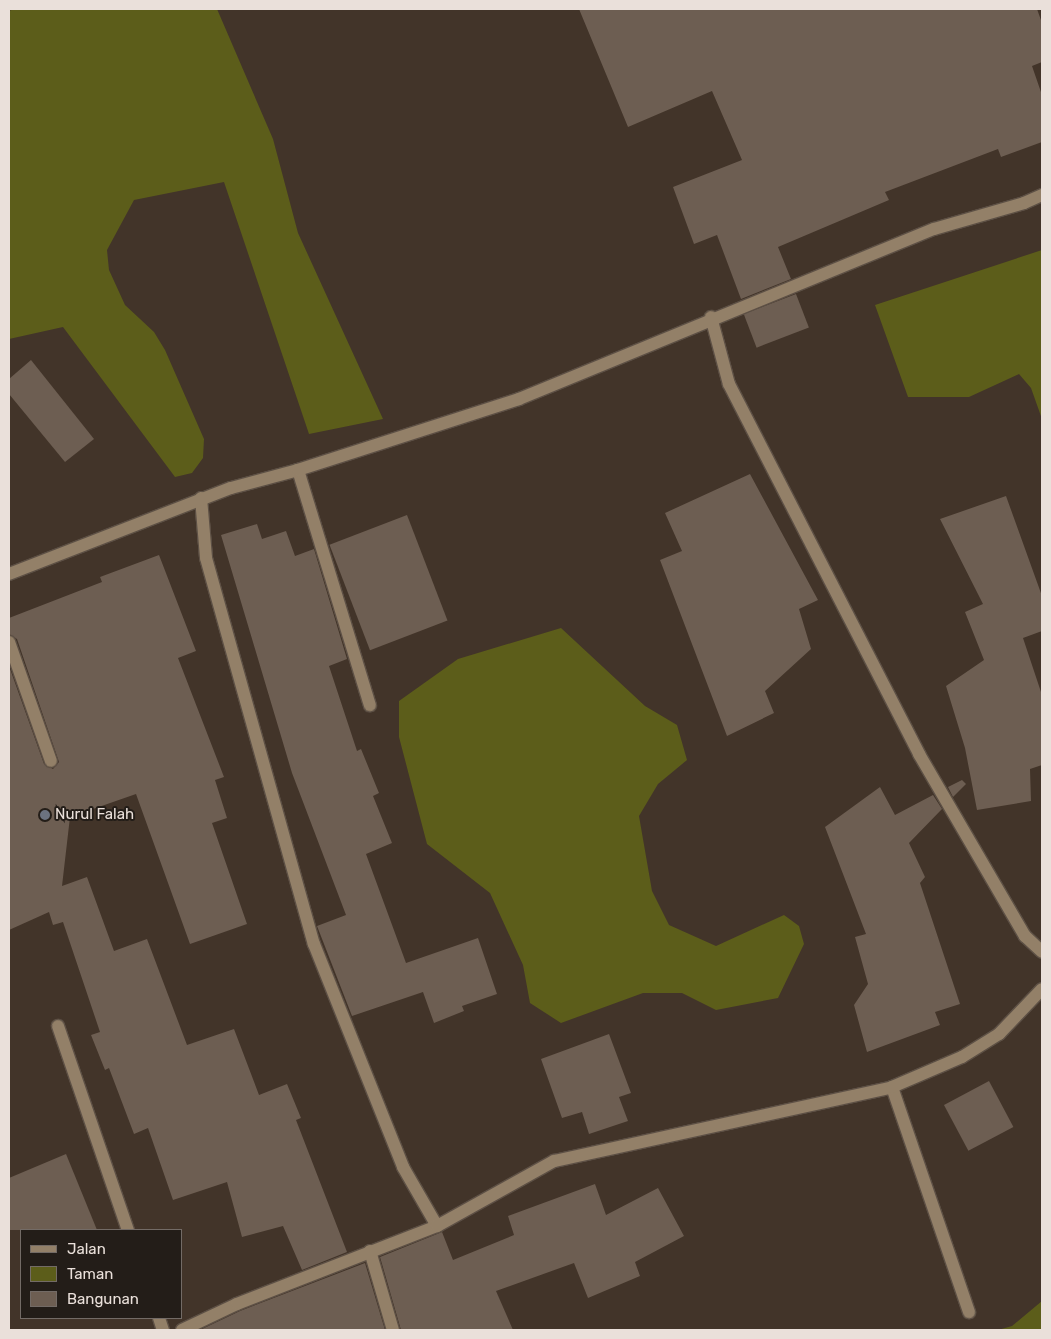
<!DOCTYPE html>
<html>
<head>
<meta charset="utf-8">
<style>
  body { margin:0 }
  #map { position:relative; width:1051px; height:1339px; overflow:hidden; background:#423429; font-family:Rubik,sans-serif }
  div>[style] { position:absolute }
  .green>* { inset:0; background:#5c5d1a }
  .building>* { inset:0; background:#6d5e52; transform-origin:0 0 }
  .roads { filter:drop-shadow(1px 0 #5d5045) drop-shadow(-1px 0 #5d5045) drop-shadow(0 1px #5d5045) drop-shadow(0 -1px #5d5045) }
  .minor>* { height:12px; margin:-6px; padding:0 6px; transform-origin:6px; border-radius:6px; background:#938068 }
  .dots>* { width:14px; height:14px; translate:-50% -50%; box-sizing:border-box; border:2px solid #231d18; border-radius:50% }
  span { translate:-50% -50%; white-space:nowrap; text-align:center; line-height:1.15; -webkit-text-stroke:4px #231d18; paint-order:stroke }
  .poi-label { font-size:15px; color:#eae0da }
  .left { translate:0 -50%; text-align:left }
  .frame { position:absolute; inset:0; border:10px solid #eae0da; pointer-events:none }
  .legend { position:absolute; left:20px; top:1229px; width:162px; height:90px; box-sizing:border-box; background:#231d18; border:1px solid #736b66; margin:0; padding:6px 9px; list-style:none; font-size:15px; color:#eae0da }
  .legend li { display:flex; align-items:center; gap:10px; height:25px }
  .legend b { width:25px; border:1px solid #736b66 }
</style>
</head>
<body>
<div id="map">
  <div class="green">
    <div style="clip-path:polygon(14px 9px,217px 9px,273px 139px,298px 233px,383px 419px,309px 434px,224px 182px,134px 200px,107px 250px,109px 270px,125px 305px,154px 332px,165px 350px,204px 439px,203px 458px,192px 473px,175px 477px,63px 327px,9px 339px,9px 11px)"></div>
    <div style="clip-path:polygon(1042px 250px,1042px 419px,1031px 388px,1019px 374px,969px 397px,908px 397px,875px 305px)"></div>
    <div style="clip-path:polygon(561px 628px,645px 706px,677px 725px,687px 760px,658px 784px,639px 816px,652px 891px,669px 925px,716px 946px,784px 915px,799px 926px,804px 944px,778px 998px,716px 1010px,682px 993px,643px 993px,561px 1023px,530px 1003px,523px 965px,490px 893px,427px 844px,399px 737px,399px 701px,458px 659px)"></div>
    <div style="clip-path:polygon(1042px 1301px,1042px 1330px,998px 1330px,1012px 1326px)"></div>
  </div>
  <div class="building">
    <div style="clip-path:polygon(579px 9px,1037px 9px,1042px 23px,1042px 62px,1032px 66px,1042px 95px,1042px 142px,1001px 157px,998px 149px,885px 192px,889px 200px,778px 247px,791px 279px,741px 299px,717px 235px,694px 244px,673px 187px,742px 160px,712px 91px,628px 127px)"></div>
    <div style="left:796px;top:294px;width:36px;height:56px;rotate:69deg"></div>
    <div style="clip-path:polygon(31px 360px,94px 439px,65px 462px,9px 394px,9px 379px)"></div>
    <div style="clip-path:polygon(750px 474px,818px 600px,799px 609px,811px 649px,765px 691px,774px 713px,727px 736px,660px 560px,682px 551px,665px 513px)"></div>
    <div style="clip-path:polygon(1006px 496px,1042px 596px,1042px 631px,1023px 638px,1042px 695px,1042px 765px,1030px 769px,1031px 801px,977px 810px,965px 748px,946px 686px,984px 660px,965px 612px,983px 604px,940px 519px)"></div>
    <div style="left:407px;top:515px;width:113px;height:83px;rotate:69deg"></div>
    <div style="clip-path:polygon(257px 524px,262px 539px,286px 531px,295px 556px,314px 549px,347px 659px,329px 666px,357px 751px,361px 749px,379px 793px,373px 796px,392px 843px,366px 854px,406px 963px,478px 938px,497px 994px,462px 1006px,464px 1011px,434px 1023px,423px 992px,352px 1016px,317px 926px,346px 915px,292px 773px,221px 535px)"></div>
    <div style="clip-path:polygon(159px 555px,196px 651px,178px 658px,224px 777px,215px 780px,227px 818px,212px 823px,247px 924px,190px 944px,136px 794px,70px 817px,62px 886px,87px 877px,114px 951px,147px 939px,187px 1045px,234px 1029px,259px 1095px,287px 1084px,301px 1118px,296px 1120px,347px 1252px,302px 1270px,283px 1226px,242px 1237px,227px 1182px,173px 1200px,148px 1128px,134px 1134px,109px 1068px,105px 1070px,91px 1035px,100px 1032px,63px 922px,53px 925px,49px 912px,9px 930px,9px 666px,44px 764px,53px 769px,59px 762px,17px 639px,9px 634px,9px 618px,102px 582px,100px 577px)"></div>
    <div style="clip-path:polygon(962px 780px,966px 784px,953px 797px,948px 787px)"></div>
    <div style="clip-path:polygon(880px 787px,895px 815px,933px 795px,942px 809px,909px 843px,925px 877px,920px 883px,960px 1004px,935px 1012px,940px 1025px,867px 1052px,854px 1005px,868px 984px,855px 937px,866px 934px,825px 827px)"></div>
    <div style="clip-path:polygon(609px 1034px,631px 1093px,619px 1097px,628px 1121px,589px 1134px,582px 1112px,562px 1118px,541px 1059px)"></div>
    <div style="left:989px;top:1081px;width:52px;height:51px;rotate:62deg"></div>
    <div style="clip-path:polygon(66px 1154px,97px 1230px,9px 1230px,9px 1178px)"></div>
    <div style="clip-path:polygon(595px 1184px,606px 1215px,658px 1188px,684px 1236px,635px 1262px,640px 1276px,588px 1298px,574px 1263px,496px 1291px,513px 1330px,401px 1330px,380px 1257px,442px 1232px,453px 1260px,514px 1235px,508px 1216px)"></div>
    <div style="clip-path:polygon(365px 1263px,385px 1330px,200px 1330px,240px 1311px)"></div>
  </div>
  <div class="roads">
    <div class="minor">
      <div style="left:711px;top:317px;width:69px;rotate:75deg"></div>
      <div style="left:729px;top:384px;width:416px;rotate:62.8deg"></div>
      <div style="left:919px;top:754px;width:211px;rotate:59.8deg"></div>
      <div style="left:1025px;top:936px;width:23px;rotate:43deg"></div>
      <div style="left:298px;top:470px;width:246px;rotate:73deg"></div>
      <div style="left:201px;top:498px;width:60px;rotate:85.2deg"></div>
      <div style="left:206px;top:558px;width:401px;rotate:74.4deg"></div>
      <div style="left:314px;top:944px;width:240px;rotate:68.2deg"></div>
      <div style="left:403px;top:1167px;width:68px;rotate:60deg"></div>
      <div style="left:9px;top:574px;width:238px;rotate:-21.2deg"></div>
      <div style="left:231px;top:488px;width:69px;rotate:-15deg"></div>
      <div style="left:298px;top:470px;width:232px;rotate:-17.8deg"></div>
      <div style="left:519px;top:399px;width:448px;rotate:-22.3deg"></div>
      <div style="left:934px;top:229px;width:94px;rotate:-16.1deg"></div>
      <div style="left:1024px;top:203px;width:20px;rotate:-24deg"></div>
      <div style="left:9px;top:642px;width:126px;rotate:70.6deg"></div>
      <div style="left:58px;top:1026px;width:216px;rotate:71.1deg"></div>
      <div style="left:892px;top:1087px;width:238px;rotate:71.1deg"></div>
      <div style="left:370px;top:1251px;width:82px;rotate:73.8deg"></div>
      <div style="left:159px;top:1318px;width:13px;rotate:72deg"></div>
      <div style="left:182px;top:1330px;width:61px;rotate:-25.3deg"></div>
      <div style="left:237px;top:1304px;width:215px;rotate:-21.3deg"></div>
      <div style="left:437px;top:1226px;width:134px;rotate:-29.1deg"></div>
      <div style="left:554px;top:1161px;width:346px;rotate:-12.3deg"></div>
      <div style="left:892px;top:1087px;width:76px;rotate:-23.2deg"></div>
      <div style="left:962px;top:1057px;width:44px;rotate:-31.9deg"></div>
      <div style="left:999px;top:1034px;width:62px;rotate:-46.3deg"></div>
    </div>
  </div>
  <div class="dots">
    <div style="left:45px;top:815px;background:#6b7280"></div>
  </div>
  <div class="poi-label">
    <span class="left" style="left:55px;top:815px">Nurul Falah</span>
  </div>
  <div class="frame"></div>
  <ul class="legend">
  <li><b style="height:6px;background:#938068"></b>Jalan</li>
  <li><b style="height:14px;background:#5c5d1a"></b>Taman</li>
  <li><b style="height:14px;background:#6d5e52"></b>Bangunan</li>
  </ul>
</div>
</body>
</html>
